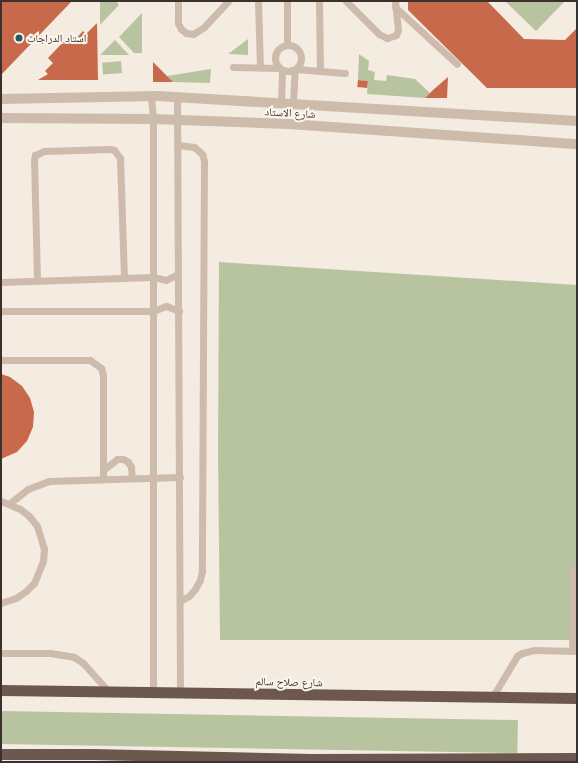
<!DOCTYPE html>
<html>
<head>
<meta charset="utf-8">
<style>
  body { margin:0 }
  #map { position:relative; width:578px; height:763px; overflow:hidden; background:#f4ebe1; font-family:Quicksand,"Noto Naskh Arabic",sans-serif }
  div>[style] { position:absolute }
  .green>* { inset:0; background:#b8c4a0; transform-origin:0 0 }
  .building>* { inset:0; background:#c8694b; transform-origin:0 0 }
  .service>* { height:7px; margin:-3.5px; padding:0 3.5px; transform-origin:3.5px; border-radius:3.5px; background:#cdbbac }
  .service>.ring { margin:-3.5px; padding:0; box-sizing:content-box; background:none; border:7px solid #cdbbac; border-radius:50% }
  .minor>* { height:10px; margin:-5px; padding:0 5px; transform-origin:5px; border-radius:5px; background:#cdbbac }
  .trunk>* { height:11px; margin:-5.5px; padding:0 5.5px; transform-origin:5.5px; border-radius:5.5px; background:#6c584f }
  .dots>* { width:11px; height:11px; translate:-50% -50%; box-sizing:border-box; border:2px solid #fbf5ee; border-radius:50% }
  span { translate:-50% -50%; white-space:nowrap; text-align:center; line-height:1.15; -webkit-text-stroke:4px #fbf5ee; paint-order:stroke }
  .poi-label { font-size:11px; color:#3b302b }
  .left { translate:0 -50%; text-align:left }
  .street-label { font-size:11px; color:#3b302b }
  .frame { position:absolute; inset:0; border:2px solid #3b302b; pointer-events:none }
</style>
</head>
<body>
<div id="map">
  <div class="green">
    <div style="clip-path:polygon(100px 1px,116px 1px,119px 5px,100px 25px)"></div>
    <div style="clip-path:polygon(505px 1px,565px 1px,536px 31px)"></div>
    <div style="clip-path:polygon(142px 13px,142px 53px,134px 53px,119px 37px)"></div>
    <div style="clip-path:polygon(248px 39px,248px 55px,228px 54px)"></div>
    <div style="clip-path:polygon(115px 40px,129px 55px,100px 55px)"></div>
    <div style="clip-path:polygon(359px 54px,369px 61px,368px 70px,375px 72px,374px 80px,386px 81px,387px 75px,415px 79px,430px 93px,425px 98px,367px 94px,368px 81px,358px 80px)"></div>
    <div style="left:121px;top:61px;width:12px;height:19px;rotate:85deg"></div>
    <div style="clip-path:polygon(211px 69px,210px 83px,173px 82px,167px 76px)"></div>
    <div style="clip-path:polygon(219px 262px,577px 285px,577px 640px,220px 640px,218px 452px)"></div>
    <div style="left:1px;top:711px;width:517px;height:33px;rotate:1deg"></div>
  </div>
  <div class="building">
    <div style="clip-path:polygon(1px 1px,72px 1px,1px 75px)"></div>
    <div style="clip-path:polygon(408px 1px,487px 1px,524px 39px,565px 40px,577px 28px,577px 88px,487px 88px,408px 10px)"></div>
    <div style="clip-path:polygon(97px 23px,98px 80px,38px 80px,48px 74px,45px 71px,53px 63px,48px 58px,68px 37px,73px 42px,83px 31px,86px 34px)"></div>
    <div style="clip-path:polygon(153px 62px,173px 82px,153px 82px)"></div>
    <div style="clip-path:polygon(448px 77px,447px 98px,425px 98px,433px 90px)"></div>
    <div style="left:358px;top:80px;width:10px;height:7px;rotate:6deg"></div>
    <div style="clip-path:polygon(1px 374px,10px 377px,22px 386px,30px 398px,34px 412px,33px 427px,27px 441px,17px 452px,1px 459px)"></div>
  </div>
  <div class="service">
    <div style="left:178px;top:1px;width:22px;rotate:90deg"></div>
    <div style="left:178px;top:23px;width:7px;rotate:63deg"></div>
    <div style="left:181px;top:29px;width:6px;rotate:39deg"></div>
    <div style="left:186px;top:33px;width:7px;rotate:8deg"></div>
    <div style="left:193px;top:34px;width:13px;rotate:-32deg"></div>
    <div style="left:204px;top:27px;width:35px;rotate:-47deg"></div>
    <div style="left:258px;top:1px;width:66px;rotate:88.3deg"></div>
    <div style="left:287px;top:1px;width:44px;rotate:90deg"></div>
    <div style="left:319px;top:1px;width:70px;rotate:89.2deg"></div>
    <div style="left:346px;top:1px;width:47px;rotate:45deg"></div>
    <div style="left:379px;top:34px;width:9px;rotate:27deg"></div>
    <div style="left:387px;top:38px;width:9px;rotate:-18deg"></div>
    <div style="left:396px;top:35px;width:5px;rotate:-68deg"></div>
    <div style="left:398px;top:30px;width:29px;rotate:-96deg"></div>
    <div style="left:395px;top:7px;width:84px;rotate:42.6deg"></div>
    <div class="ring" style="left:275px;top:45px;width:19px;height:19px"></div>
    <div style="left:233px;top:67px;width:46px;rotate:1.2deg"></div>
    <div style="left:296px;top:69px;width:49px;rotate:4.7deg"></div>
    <div style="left:151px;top:96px;width:23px;rotate:85deg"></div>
    <div style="left:153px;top:119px;width:573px;rotate:90deg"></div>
    <div style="left:177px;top:97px;width:595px;rotate:89.71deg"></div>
    <div style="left:281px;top:102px;width:32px;rotate:-88deg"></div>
    <div style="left:293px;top:103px;width:33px;rotate:-87deg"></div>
    <div style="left:178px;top:145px;width:16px;rotate:7deg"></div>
    <div style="left:194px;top:147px;width:11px;rotate:41deg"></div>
    <div style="left:202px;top:154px;width:7px;rotate:74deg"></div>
    <div style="left:204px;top:161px;width:410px;rotate:90.3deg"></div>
    <div style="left:202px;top:571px;width:9px;rotate:103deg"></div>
    <div style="left:200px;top:580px;width:10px;rotate:119deg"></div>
    <div style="left:195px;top:589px;width:9px;rotate:131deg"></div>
    <div style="left:189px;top:596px;width:10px;rotate:151deg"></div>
    <div style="left:37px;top:280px;width:120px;rotate:-91.4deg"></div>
    <div style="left:34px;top:160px;width:5px;rotate:-79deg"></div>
    <div style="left:35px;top:155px;width:10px;rotate:-24deg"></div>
    <div style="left:44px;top:151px;width:66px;rotate:-1.7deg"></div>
    <div style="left:110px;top:149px;width:4px;rotate:14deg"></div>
    <div style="left:114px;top:150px;width:10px;rotate:53deg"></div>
    <div style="left:120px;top:158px;width:120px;rotate:88.1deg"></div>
    <div style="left:1px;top:282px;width:152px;rotate:-1.9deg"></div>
    <div style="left:153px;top:277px;width:13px;rotate:13deg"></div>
    <div style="left:166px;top:280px;width:13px;rotate:-27deg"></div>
    <div style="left:1px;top:311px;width:152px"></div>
    <div style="left:153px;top:311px;width:14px;rotate:-21deg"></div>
    <div style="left:166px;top:306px;width:14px;rotate:21deg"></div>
    <div style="left:1px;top:360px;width:89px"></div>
    <div style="left:90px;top:360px;width:14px;rotate:36deg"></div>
    <div style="left:101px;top:368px;width:7px;rotate:74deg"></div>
    <div style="left:103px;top:375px;width:104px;rotate:90deg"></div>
    <div style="left:103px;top:470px;width:18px;rotate:-38deg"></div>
    <div style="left:117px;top:459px;width:6px"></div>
    <div style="left:123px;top:459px;width:6px;rotate:31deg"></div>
    <div style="left:128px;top:462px;width:6px;rotate:59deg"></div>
    <div style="left:131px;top:467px;width:11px;rotate:85deg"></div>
    <div style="left:1px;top:501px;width:21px;rotate:23deg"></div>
    <div style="left:20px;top:509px;width:11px;rotate:38deg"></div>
    <div style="left:29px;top:516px;width:13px;rotate:51deg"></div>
    <div style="left:37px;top:526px;width:24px;rotate:73deg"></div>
    <div style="left:44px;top:549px;width:12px;rotate:95deg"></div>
    <div style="left:43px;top:561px;width:24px;rotate:112deg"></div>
    <div style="left:34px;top:583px;width:11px;rotate:135deg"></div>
    <div style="left:26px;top:591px;width:12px;rotate:145deg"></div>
    <div style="left:16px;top:598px;width:16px;rotate:162deg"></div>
    <div style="left:10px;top:503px;width:23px;rotate:-38deg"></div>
    <div style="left:28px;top:489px;width:22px;rotate:-21deg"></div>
    <div style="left:49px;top:481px;width:131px;rotate:-1.7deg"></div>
    <div style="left:572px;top:651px;width:82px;rotate:-89.3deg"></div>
    <div style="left:1px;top:653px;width:49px"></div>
    <div style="left:50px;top:653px;width:24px;rotate:9deg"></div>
    <div style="left:74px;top:657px;width:11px;rotate:34deg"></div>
    <div style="left:83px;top:663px;width:38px;rotate:48deg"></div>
    <div style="left:493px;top:696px;width:47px;rotate:-59deg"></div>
    <div style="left:517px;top:656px;width:6px;rotate:-31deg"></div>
    <div style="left:522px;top:653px;width:12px;rotate:-14deg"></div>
    <div style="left:534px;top:650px;width:43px;rotate:1.3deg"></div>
  </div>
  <div class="minor">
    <div style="left:1px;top:99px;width:156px;rotate:-1.1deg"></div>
    <div style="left:157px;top:96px;width:421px;rotate:3.4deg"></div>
    <div style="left:1px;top:118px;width:152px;rotate:0.4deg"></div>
    <div style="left:153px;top:119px;width:136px;rotate:2.1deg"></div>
    <div style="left:289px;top:124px;width:289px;rotate:4deg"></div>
  </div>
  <div class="trunk">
    <div style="left:1px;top:690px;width:576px;rotate:0.8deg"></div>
    <div style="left:1px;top:754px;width:91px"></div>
    <div style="left:92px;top:754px;width:220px;rotate:1.3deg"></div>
    <div style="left:312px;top:759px;width:265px;rotate:-0.2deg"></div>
  </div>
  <div class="dots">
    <div style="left:19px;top:38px;background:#1f5a5e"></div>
  </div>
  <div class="poi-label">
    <span class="left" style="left:27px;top:38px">استاد الدراجات</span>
  </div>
  <div class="street-label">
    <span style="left:290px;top:113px;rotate:3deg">شارع الاستاد</span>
    <span style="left:289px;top:682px;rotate:1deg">شارع صلاح سالم</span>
  </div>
  <div class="frame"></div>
</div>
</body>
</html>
